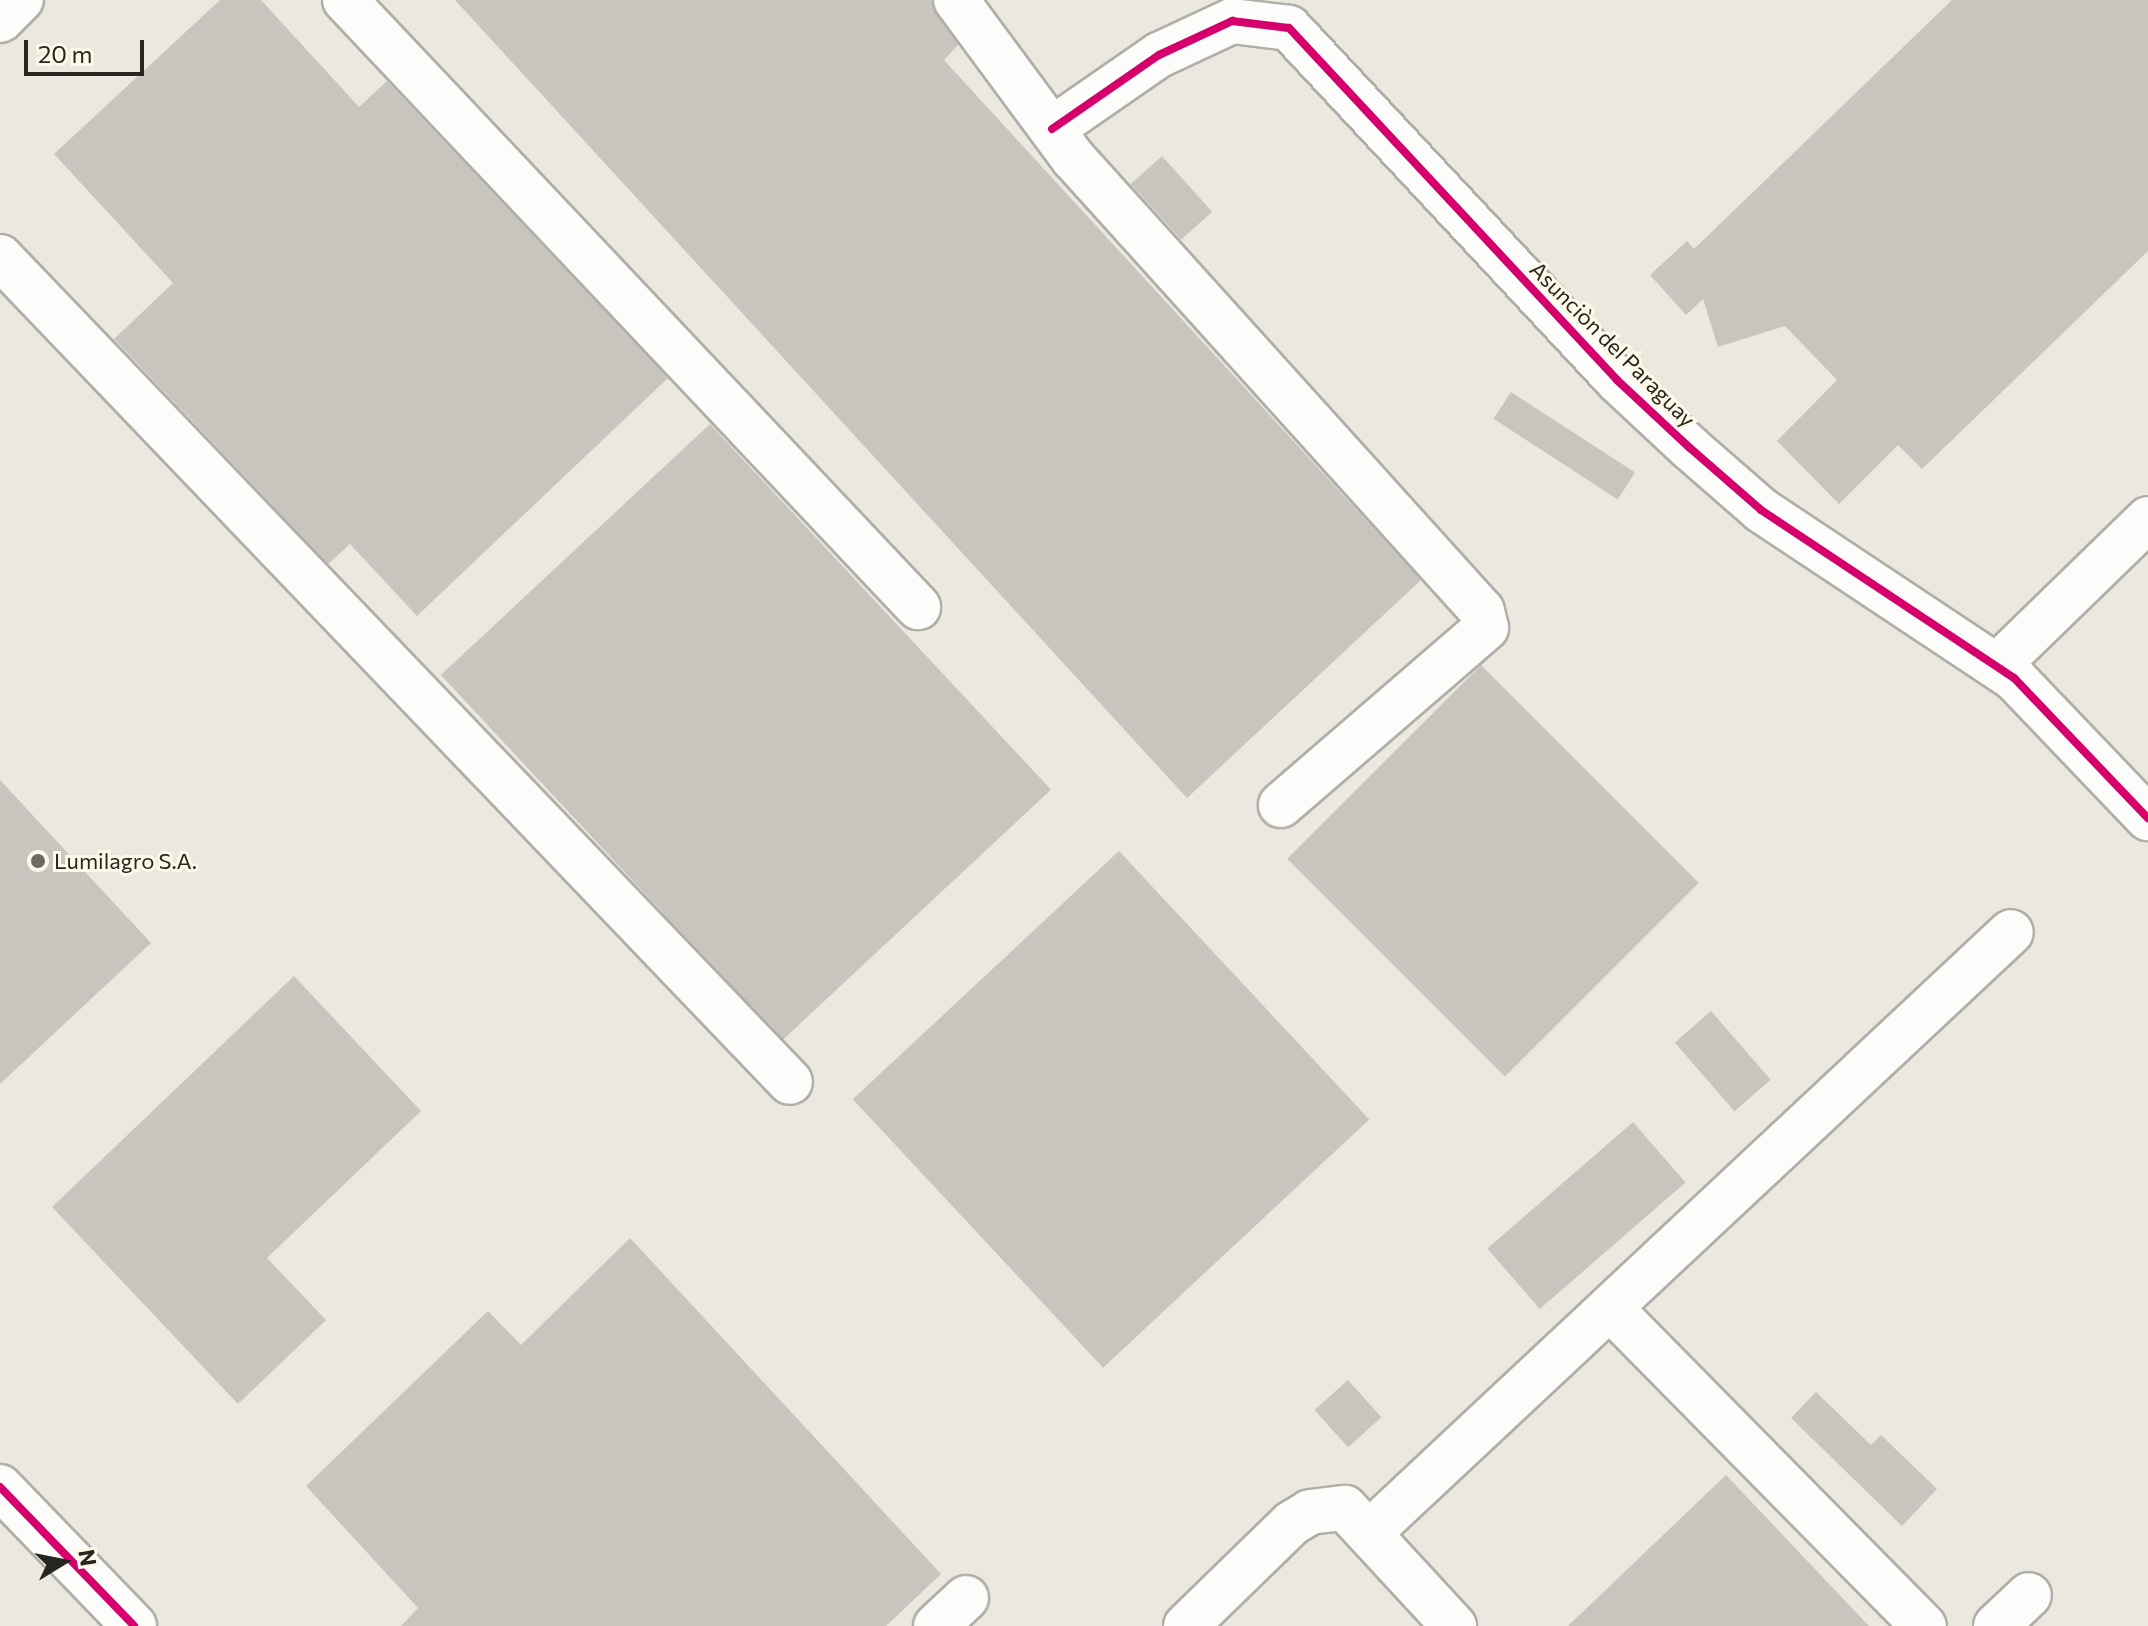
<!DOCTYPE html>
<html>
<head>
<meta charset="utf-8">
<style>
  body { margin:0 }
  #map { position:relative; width:2148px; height:1626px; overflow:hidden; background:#eae8df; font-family:Commissioner,sans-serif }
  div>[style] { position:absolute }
  .building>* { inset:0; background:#c8c5bf; transform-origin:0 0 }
  .roads { filter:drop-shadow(2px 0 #b0aea7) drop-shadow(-2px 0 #b0aea7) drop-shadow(0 2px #b0aea7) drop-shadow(0 -2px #b0aea7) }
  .minor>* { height:44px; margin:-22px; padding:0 22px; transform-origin:22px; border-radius:22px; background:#fcfcfa }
  .cycleway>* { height:8px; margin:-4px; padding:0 4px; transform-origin:4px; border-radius:4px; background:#d6006c }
  .dots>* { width:22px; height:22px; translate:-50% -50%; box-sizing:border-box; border:4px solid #fcf9e8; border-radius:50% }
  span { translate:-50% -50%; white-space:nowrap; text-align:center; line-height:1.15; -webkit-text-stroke:6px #fcf9e8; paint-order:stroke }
  .street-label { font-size:22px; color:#26251f }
  .poi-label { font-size:22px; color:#26251f }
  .left { translate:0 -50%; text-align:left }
  .north { position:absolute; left:24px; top:1522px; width:80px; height:80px; -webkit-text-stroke:6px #fcf9e8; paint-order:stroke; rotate:80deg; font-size:22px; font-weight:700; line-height:32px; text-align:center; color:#26251f }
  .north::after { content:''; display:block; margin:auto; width:28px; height:36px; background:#26251f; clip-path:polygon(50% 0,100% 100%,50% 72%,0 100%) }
  .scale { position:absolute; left:24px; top:40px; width:120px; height:36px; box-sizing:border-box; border:4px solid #26251f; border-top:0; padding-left:10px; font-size:24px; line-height:28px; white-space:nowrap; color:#26251f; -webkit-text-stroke:6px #fcf9e8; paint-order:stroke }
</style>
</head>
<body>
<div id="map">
  <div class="building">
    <div style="clip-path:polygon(220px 0,261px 0,359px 107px,387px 81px,668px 378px,417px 616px,350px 544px,328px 564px,114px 339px,173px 283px,54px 154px)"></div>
    <div style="clip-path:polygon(455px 0,931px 0,958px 45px,944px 60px,1421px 580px,1187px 798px)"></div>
    <div style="clip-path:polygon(1952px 0,2148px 0,2148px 251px,1922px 469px,1898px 445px,1839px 504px,1777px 441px,1837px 380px,1785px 326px,1718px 347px,1703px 299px,1686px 315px,1650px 275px,1687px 241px,1694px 249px)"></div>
    <div style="left:1162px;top:156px;width:75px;height:42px;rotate:48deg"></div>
    <div style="left:1511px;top:392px;width:148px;height:32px;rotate:33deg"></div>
    <div style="left:710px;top:424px;width:500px;height:368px;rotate:47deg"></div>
    <div style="left:1481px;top:665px;width:308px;height:274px;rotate:45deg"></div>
    <div style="clip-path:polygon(0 780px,151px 943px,0 1084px)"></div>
    <div style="left:1119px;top:851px;width:367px;height:364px;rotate:47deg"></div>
    <div style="clip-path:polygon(294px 976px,421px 1111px,267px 1258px,326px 1320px,238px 1404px,52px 1207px)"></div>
    <div style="left:1711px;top:1011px;width:91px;height:48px;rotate:49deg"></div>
    <div style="left:1633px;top:1122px;width:80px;height:193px;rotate:49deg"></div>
    <div style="clip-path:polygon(630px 1238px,941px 1574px,886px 1626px,401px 1626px,418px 1608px,306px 1486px,488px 1311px,521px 1345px)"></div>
    <div style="left:1348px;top:1380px;width:50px;height:45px;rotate:48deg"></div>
    <div style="clip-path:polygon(1816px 1392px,1871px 1445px,1881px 1435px,1937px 1489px,1902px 1526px,1791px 1418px)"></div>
    <div style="clip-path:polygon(1726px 1475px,1869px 1626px,1568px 1626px)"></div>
  </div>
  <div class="roads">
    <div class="minor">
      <div style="left:345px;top:0;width:835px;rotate:46.65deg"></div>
      <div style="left:956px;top:0;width:197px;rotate:53.5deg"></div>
      <div style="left:1073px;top:158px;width:610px;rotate:47.92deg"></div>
      <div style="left:1482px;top:611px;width:17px;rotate:77deg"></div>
      <div style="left:1486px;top:628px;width:271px;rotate:139.2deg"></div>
      <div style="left:0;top:20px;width:29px;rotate:-44deg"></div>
      <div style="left:1052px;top:129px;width:130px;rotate:-34.7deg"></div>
      <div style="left:1159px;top:55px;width:81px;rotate:-25deg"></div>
      <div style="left:1232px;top:21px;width:57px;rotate:7deg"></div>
      <div style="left:1289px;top:28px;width:481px;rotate:47deg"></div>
      <div style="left:1617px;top:380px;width:100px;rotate:43deg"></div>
      <div style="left:1690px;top:448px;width:94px;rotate:41.1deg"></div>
      <div style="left:1761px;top:510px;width:304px;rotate:33.6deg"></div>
      <div style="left:2014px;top:678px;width:194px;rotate:46.3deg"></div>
      <div style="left:0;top:257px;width:1142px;rotate:46.24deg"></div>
      <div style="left:1997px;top:666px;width:211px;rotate:-44.2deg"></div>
      <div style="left:1610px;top:1308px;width:447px;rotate:45.4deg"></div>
      <div style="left:0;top:1487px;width:193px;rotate:46deg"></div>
      <div style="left:1369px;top:1533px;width:879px;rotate:-43.11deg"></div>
      <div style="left:936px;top:1626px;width:41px;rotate:-43deg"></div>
      <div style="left:1186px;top:1626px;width:148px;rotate:-44.2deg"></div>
      <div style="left:1292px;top:1523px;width:21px;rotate:-31deg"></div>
      <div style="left:1310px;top:1512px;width:35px;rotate:-7deg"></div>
      <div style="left:1345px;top:1508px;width:161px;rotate:47.3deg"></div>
      <div style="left:1996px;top:1626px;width:45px;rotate:-43.2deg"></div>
    </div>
  </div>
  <div class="cycleway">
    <div style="left:1052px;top:129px;width:130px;rotate:-34.7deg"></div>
    <div style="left:1159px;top:55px;width:81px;rotate:-25deg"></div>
    <div style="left:1232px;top:21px;width:57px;rotate:7deg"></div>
    <div style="left:1289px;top:28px;width:481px;rotate:47deg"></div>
    <div style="left:1617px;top:380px;width:100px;rotate:43deg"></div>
    <div style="left:1690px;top:448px;width:94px;rotate:41.1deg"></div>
    <div style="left:1761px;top:510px;width:304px;rotate:33.6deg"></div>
    <div style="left:2014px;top:678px;width:194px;rotate:46.3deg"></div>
    <div style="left:0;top:1487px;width:193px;rotate:46deg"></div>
  </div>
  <div class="dots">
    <div style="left:38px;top:861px;background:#6b6962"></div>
  </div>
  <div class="street-label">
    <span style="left:1613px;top:344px;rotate:45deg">Asunciòn del Paraguay</span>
  </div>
  <div class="poi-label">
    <span class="left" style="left:54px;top:861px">Lumilagro S.A.</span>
  </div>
  <div class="north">N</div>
  <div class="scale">20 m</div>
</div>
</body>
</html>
